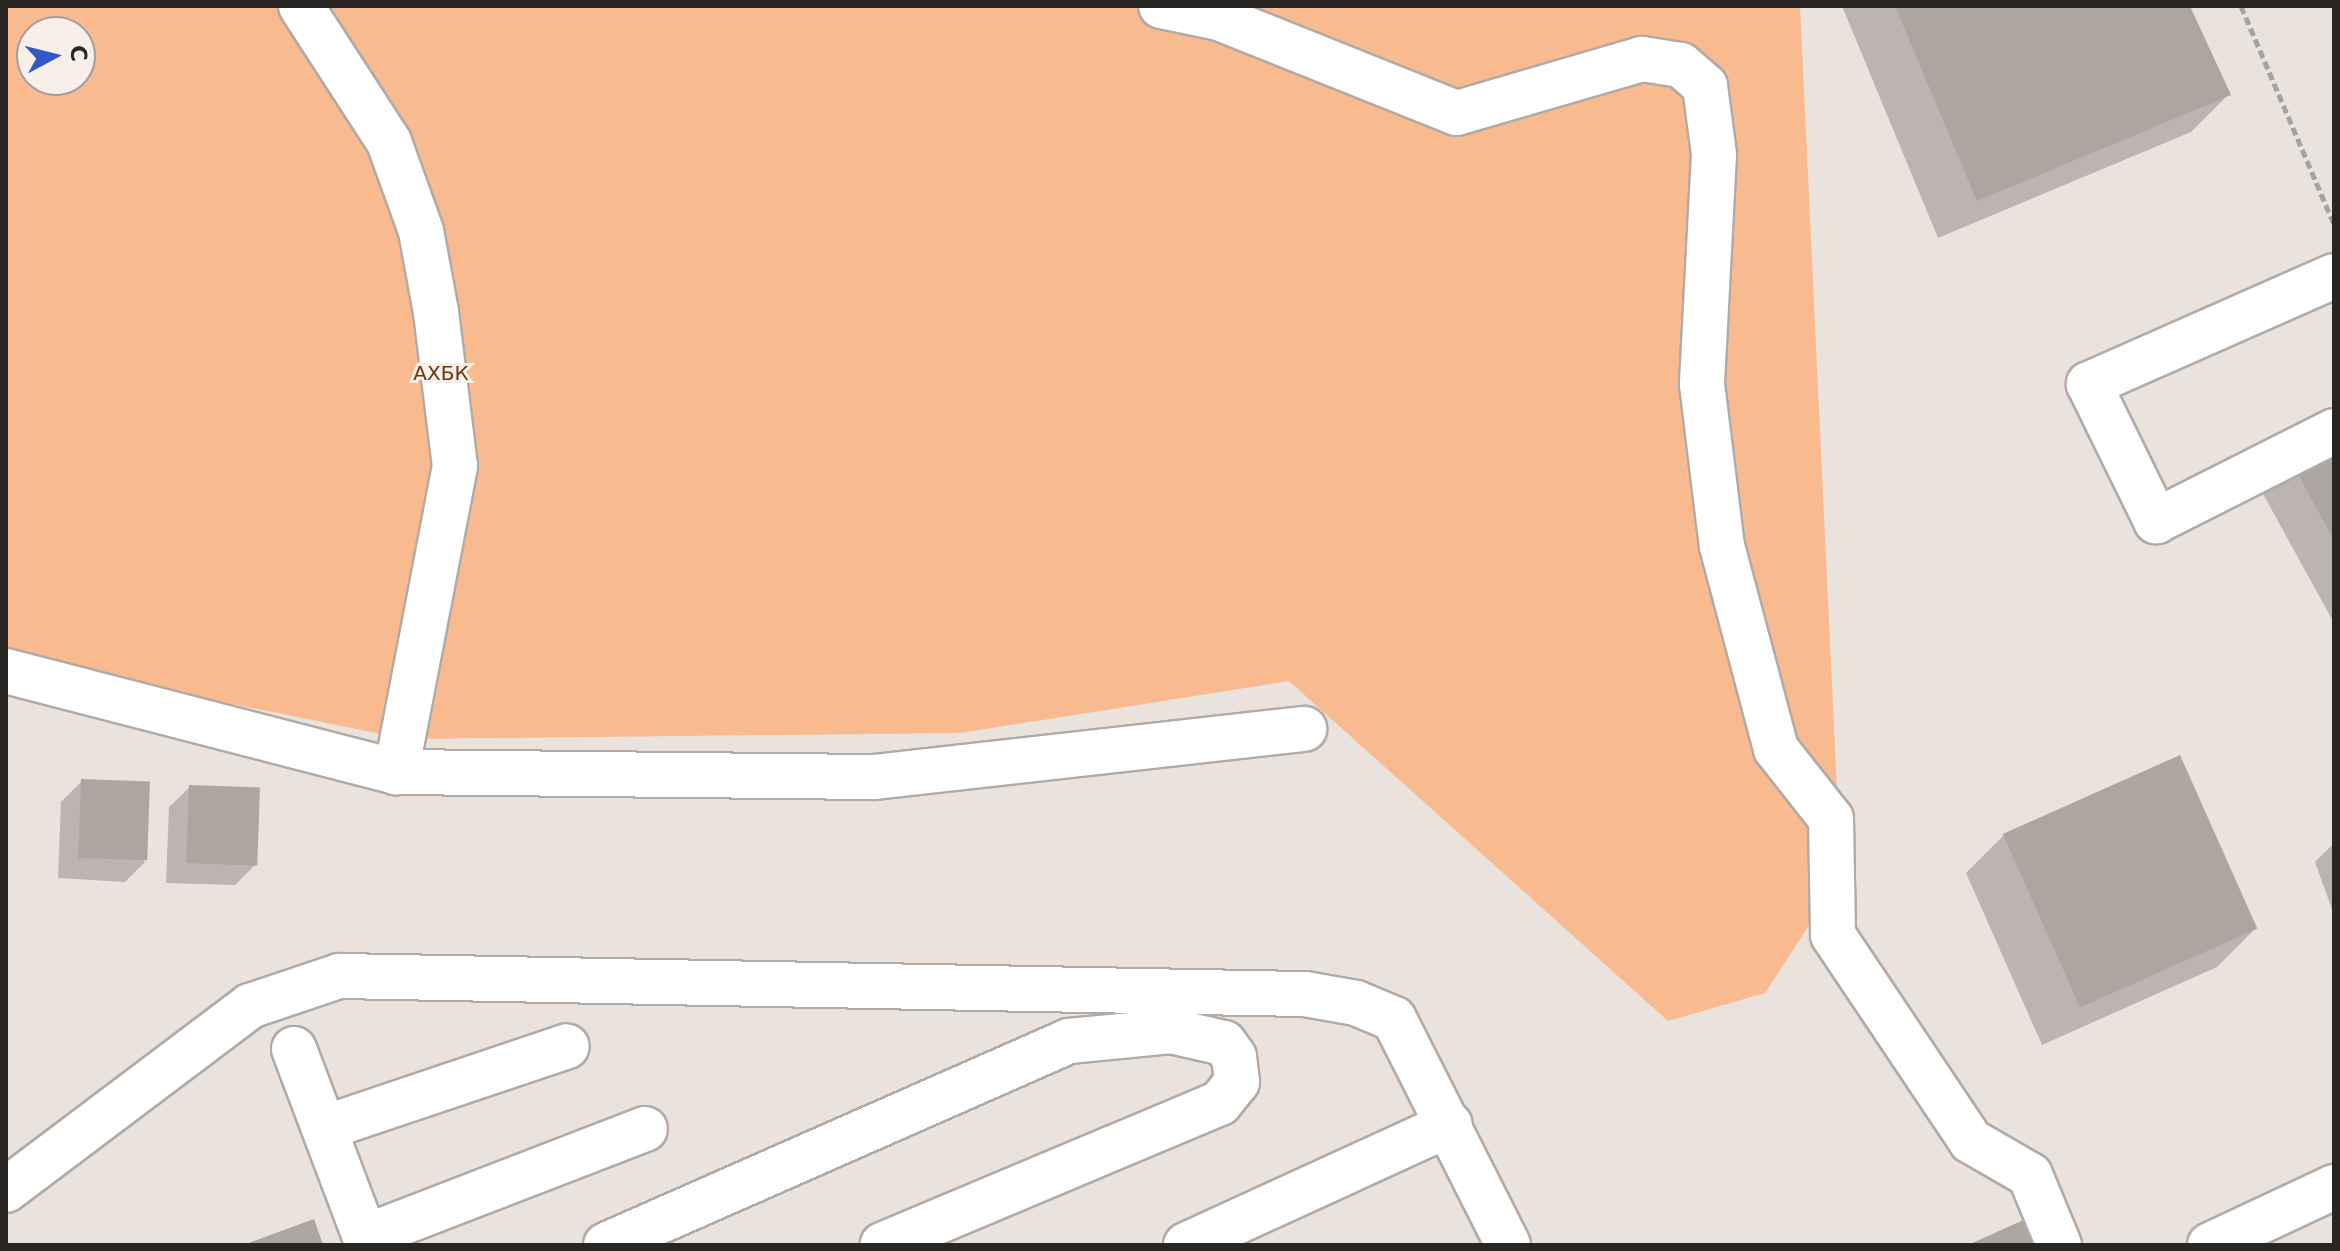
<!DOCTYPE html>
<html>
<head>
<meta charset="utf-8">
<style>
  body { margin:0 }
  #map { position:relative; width:2340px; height:1251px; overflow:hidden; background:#eae2dd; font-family:"DejaVu Sans",sans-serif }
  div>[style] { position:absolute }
  .green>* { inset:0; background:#f8ba8e }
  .shadow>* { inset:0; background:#0003 }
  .building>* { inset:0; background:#ada5a0; transform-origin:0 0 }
  .path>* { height:5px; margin-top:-2.5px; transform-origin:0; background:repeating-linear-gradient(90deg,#a8a29e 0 8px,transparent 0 12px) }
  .roads { filter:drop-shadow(2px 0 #b2aaa5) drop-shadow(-2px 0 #b2aaa5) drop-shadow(0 2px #b2aaa5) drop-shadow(0 -2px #b2aaa5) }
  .minor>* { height:44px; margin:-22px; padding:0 22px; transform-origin:22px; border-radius:22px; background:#fff }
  span { translate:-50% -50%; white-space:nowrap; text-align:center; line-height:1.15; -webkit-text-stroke:6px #f7efea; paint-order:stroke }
  .park-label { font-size:20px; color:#6b3706 }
  .frame { position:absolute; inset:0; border:8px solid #282523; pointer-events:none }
  .north { position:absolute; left:16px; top:16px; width:80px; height:80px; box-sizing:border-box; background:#f7efea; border:2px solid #a49e9a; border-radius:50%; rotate:83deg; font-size:22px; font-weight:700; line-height:32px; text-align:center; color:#282523 }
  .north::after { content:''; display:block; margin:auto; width:28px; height:36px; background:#3257c7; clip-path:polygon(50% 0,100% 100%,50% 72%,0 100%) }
</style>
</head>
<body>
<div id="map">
  <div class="green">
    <div style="clip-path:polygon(evenodd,6px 6px,1800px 6px,1841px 876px,1765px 993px,1668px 1021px,1289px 681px,960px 733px,406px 739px,6px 658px,6px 6px,32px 32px,80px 32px,80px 80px,32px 80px,32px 32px)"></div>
  </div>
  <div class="shadow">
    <div style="clip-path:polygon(1842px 6px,2188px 6px,2229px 94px,2191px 132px,1938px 238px)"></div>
    <div style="clip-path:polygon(2334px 442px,2334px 623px,2263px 494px,2293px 464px)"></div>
    <div style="clip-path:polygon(82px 781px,145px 862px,125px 882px,58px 878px,61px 802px)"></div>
    <div style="clip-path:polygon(190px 787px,255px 865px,235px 885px,166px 883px,169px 807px)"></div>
    <div style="clip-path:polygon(2004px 835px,2255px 929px,2217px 967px,2042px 1045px,1966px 873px)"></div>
    <div style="clip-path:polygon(2334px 843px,2334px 915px,2315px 862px)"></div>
  </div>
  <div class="building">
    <div style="clip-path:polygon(1895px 6px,2190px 6px,2231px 95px,1977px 201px)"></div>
    <div style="clip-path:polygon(2334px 439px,2334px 540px,2292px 463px)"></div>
    <div style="left:2180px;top:755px;width:190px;height:194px;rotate:66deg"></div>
    <div style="left:81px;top:779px;width:69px;height:79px;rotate:2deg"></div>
    <div style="left:189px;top:785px;width:71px;height:78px;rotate:2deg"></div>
    <div style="clip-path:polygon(2041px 1212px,2055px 1245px,1968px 1245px)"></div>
    <div style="clip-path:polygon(314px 1219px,323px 1245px,243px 1245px)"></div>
  </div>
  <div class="path">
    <div style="left:2241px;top:6px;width:237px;rotate:66.9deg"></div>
  </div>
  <div class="roads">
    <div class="minor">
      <div style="left:301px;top:6px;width:162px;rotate:57.1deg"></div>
      <div style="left:389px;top:142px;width:95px;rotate:70.2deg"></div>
      <div style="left:421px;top:231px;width:82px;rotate:79.5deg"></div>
      <div style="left:436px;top:312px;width:155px;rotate:83deg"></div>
      <div style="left:455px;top:466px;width:312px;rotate:100.9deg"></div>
      <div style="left:1161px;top:6px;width:59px;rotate:11.7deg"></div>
      <div style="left:1219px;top:18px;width:256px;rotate:21.8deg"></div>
      <div style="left:1457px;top:113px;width:193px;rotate:-16.3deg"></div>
      <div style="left:1642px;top:59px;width:39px;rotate:9deg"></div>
      <div style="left:1681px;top:65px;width:32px;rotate:41deg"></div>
      <div style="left:1705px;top:86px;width:69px;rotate:82.5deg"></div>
      <div style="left:1714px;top:154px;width:230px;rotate:93deg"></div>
      <div style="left:1702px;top:384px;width:163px;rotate:83deg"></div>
      <div style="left:1722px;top:546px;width:210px;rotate:75.1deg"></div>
      <div style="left:1776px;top:749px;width:89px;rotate:51.8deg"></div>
      <div style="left:1831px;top:819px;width:116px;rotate:89deg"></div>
      <div style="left:1833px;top:935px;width:248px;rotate:56.2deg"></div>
      <div style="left:1971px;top:1141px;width:68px;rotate:30deg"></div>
      <div style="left:2030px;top:1175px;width:76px;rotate:67.5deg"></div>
      <div style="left:2334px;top:276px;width:268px;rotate:156.2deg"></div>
      <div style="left:2089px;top:384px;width:153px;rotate:63.9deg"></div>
      <div style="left:2156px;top:521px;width:199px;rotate:-26.8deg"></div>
      <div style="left:6px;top:671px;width:403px;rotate:14.5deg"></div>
      <div style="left:396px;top:772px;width:479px;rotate:0.6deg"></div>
      <div style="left:875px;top:777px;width:432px;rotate:-6.4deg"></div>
      <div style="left:294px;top:1049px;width:210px;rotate:69.3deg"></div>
      <div style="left:324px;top:1128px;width:256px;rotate:-18.6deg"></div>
      <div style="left:6px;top:1190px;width:306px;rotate:-37deg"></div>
      <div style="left:250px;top:1006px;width:94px;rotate:-18.6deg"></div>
      <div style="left:339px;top:976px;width:966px;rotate:1.07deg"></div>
      <div style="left:1305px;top:994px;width:52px;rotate:10deg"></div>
      <div style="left:1356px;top:1003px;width:41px;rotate:22.8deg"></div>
      <div style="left:1394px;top:1019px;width:253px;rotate:63.2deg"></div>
      <div style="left:365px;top:1237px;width:300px;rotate:-21.1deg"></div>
      <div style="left:606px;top:1245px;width:506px;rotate:-23.78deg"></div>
      <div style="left:1069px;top:1041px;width:102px;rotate:-5.6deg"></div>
      <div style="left:1171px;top:1031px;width:54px;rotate:12.8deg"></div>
      <div style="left:1224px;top:1043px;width:17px;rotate:54deg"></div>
      <div style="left:1234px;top:1057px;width:25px;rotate:83deg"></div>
      <div style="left:1237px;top:1082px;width:27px;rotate:129deg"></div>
      <div style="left:1220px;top:1103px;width:366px;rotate:157.2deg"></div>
      <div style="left:1186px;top:1245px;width:290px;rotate:-24.6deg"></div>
      <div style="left:2210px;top:1245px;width:137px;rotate:-25.1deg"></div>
    </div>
  </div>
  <div class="park-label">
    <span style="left:441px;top:373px">АХБК</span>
  </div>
  <div class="frame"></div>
  <div class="north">С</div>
</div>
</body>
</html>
